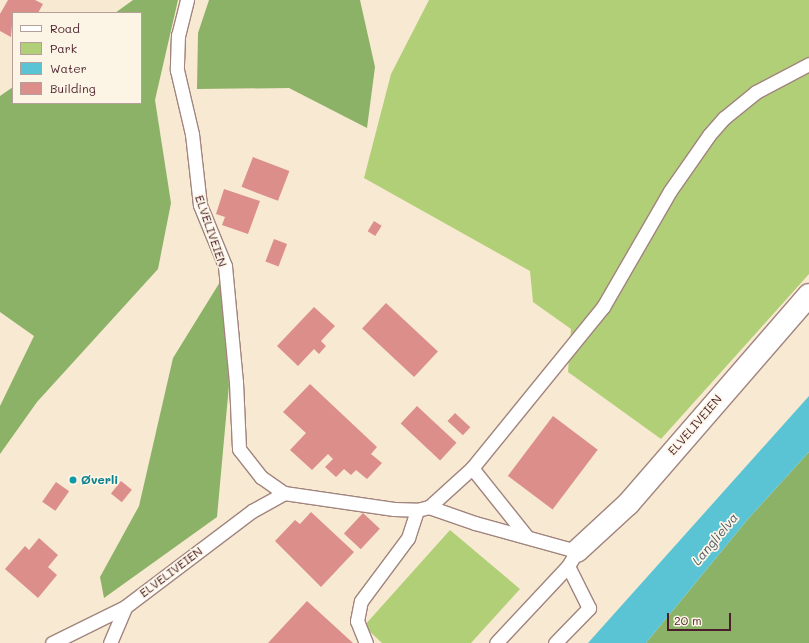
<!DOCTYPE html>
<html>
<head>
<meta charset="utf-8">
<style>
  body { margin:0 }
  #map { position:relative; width:809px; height:643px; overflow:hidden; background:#f8e9d2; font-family:Mali,sans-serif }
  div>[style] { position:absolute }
  .green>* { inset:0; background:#b1cf76 }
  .forest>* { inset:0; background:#8cb267 }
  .water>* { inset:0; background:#5ac4d5 }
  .building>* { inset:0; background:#dc8e8b; transform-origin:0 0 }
  .roads { filter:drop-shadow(1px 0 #a1847e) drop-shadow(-1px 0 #a1847e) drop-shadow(0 1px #a1847e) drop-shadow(0 -1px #a1847e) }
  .service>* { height:13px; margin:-6.5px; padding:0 6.5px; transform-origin:6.5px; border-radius:6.5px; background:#fff }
  .minor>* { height:22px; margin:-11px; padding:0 11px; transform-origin:11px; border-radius:11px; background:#fff }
  .dots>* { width:11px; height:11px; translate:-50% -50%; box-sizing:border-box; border:2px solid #fcf5e5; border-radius:50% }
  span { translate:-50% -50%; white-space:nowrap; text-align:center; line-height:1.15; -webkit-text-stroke:3.5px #fcf5e5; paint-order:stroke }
  .street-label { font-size:12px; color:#4a1f2b }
  .culture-label { font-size:12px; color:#0d838f; font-weight:700 }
  .left { translate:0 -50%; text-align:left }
  .water-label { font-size:13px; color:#505966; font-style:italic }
  .legend { position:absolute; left:12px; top:12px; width:130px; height:92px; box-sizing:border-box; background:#fcf5e5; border:1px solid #b59f9b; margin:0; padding:5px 7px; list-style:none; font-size:12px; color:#4a1f2b }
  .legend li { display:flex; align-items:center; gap:8px; height:20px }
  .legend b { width:20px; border:1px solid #b59f9b }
  .scale { position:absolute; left:667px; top:613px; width:64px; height:18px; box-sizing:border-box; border:2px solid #4a1f2b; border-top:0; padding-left:5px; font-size:12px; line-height:14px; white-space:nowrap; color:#4a1f2b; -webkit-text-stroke:3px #fcf5e5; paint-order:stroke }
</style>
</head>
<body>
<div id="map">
  <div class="green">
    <div style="clip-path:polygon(429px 0,809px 0,809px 274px,661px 439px,568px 372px,571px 329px,533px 302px,530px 271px,364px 178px,391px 74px)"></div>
    <div style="clip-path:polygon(450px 530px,520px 589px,471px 643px,382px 643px,364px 626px)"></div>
  </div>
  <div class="forest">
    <div style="clip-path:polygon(133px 0,178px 0,155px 100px,171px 203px,158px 269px,37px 402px,0 454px,0 406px,34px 336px,0 312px,0 96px,13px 87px,13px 103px,141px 103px,141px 13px,115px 13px)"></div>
    <div style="clip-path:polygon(209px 0,360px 0,375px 67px,367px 128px,289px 88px,197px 89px,198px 33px)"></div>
    <div style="clip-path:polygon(220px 282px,229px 385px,217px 517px,104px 598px,100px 577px,139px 506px,173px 358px)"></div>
    <div style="clip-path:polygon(809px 452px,809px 643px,646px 643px,748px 519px)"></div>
  </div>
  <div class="water">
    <div style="clip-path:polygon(809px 396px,809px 452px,748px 519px,646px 643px,588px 643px)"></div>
  </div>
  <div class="building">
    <div style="clip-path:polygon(8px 0,35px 0,43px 4px,38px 13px,13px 13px,11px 37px,0 31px,0 14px)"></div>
    <div style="left:253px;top:157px;width:39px;height:32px;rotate:21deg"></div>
    <div style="clip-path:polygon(224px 189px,260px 201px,248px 234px,222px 225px,225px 217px,216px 214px)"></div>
    <div style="left:374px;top:221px;width:9px;height:12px;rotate:32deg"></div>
    <div style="left:274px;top:239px;width:14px;height:24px;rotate:21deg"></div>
    <div style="left:386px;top:303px;width:71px;height:35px;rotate:43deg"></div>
    <div style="clip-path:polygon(314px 307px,335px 326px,321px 341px,326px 346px,319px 354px,314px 349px,298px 366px,277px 346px)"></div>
    <div style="clip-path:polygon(310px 384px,377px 447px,371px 454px,382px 463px,367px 479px,356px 470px,351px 475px,344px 469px,336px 477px,325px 467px,333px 459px,328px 454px,312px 470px,290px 450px,306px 433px,283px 412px)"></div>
    <div style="left:417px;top:406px;width:54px;height:24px;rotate:43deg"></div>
    <div style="left:455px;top:413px;width:21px;height:11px;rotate:43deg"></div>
    <div style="left:553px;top:416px;width:56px;height:75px;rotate:37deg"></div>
    <div style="left:121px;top:481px;width:14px;height:16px;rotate:39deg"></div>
    <div style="left:56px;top:482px;width:16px;height:24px;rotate:35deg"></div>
    <div style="clip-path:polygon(311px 512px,354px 552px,321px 587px,275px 541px,295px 520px,300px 524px)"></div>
    <div style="left:363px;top:513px;width:23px;height:28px;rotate:43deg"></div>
    <div style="clip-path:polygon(39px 538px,58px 555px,48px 567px,57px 575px,38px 598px,5px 569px,25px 546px,29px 550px)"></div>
    <div style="clip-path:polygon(307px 601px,353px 643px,268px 643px)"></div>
  </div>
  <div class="roads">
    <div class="service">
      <div style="left:187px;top:0;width:36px;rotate:104deg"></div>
      <div style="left:178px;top:35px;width:35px;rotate:92deg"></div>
      <div style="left:177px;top:70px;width:66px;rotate:76.8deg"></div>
      <div style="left:192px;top:134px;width:71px;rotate:83.6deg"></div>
      <div style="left:200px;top:205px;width:66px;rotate:67.7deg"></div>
      <div style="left:225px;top:266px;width:117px;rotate:84.6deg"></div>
      <div style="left:236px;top:382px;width:67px;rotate:87.4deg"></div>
      <div style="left:239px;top:449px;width:36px;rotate:52deg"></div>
      <div style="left:261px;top:477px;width:28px;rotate:35deg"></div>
      <div style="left:472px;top:468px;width:88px;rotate:51.4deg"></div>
      <div style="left:429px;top:507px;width:58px;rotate:-42.2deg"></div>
      <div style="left:472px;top:468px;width:208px;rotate:-50.9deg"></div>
      <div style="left:603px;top:307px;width:134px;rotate:-60deg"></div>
      <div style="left:670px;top:191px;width:68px;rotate:-55.1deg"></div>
      <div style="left:709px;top:135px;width:23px;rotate:-49deg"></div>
      <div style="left:724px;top:118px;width:41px;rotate:-39.1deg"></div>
      <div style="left:756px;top:92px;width:60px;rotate:-27.8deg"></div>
      <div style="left:52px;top:643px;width:81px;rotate:-26.3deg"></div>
      <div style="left:125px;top:607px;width:159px;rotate:-37.1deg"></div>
      <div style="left:252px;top:511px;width:37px;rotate:-29deg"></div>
      <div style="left:284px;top:493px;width:111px;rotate:8.3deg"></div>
      <div style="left:394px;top:509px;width:23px;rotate:2deg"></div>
      <div style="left:417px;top:510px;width:12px;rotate:-14deg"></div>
      <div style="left:429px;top:507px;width:49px;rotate:19.2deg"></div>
      <div style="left:475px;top:523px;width:106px;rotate:15.4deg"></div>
      <div style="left:577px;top:551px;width:17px;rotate:121deg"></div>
      <div style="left:568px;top:566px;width:105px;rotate:133.1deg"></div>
      <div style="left:110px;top:643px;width:39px;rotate:-67deg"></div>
      <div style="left:366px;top:643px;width:24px;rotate:-112deg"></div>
      <div style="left:357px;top:621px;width:20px;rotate:-79deg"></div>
      <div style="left:361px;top:601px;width:79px;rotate:-53.3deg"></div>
      <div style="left:408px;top:538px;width:29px;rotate:-72deg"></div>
      <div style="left:555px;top:643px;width:49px;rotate:-45.8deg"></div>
      <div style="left:589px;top:608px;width:47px;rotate:-116.6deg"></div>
    </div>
    <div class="minor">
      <div style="left:577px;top:551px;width:71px;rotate:-42.7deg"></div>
      <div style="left:629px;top:503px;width:275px;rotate:-49.1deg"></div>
    </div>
  </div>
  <div class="dots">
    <div style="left:73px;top:480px;background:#0f9aa8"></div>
  </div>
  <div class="street-label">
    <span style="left:211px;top:231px;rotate:71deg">ELVELIVEIEN</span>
    <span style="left:695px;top:425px;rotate:-49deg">ELVELIVEIEN</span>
    <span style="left:171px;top:572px;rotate:-37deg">ELVELIVEIEN</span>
  </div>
  <div class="culture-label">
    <span class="left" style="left:81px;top:480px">Øverli</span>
  </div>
  <div class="water-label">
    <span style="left:715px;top:539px;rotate:-50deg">Langlielva</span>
  </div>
  <ul class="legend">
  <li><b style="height:5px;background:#fff"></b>Road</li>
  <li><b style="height:11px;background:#b1cf76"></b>Park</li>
  <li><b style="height:11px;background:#5ac4d5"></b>Water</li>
  <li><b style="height:11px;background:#dc8e8b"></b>Building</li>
  </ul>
  <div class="scale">20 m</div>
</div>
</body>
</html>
